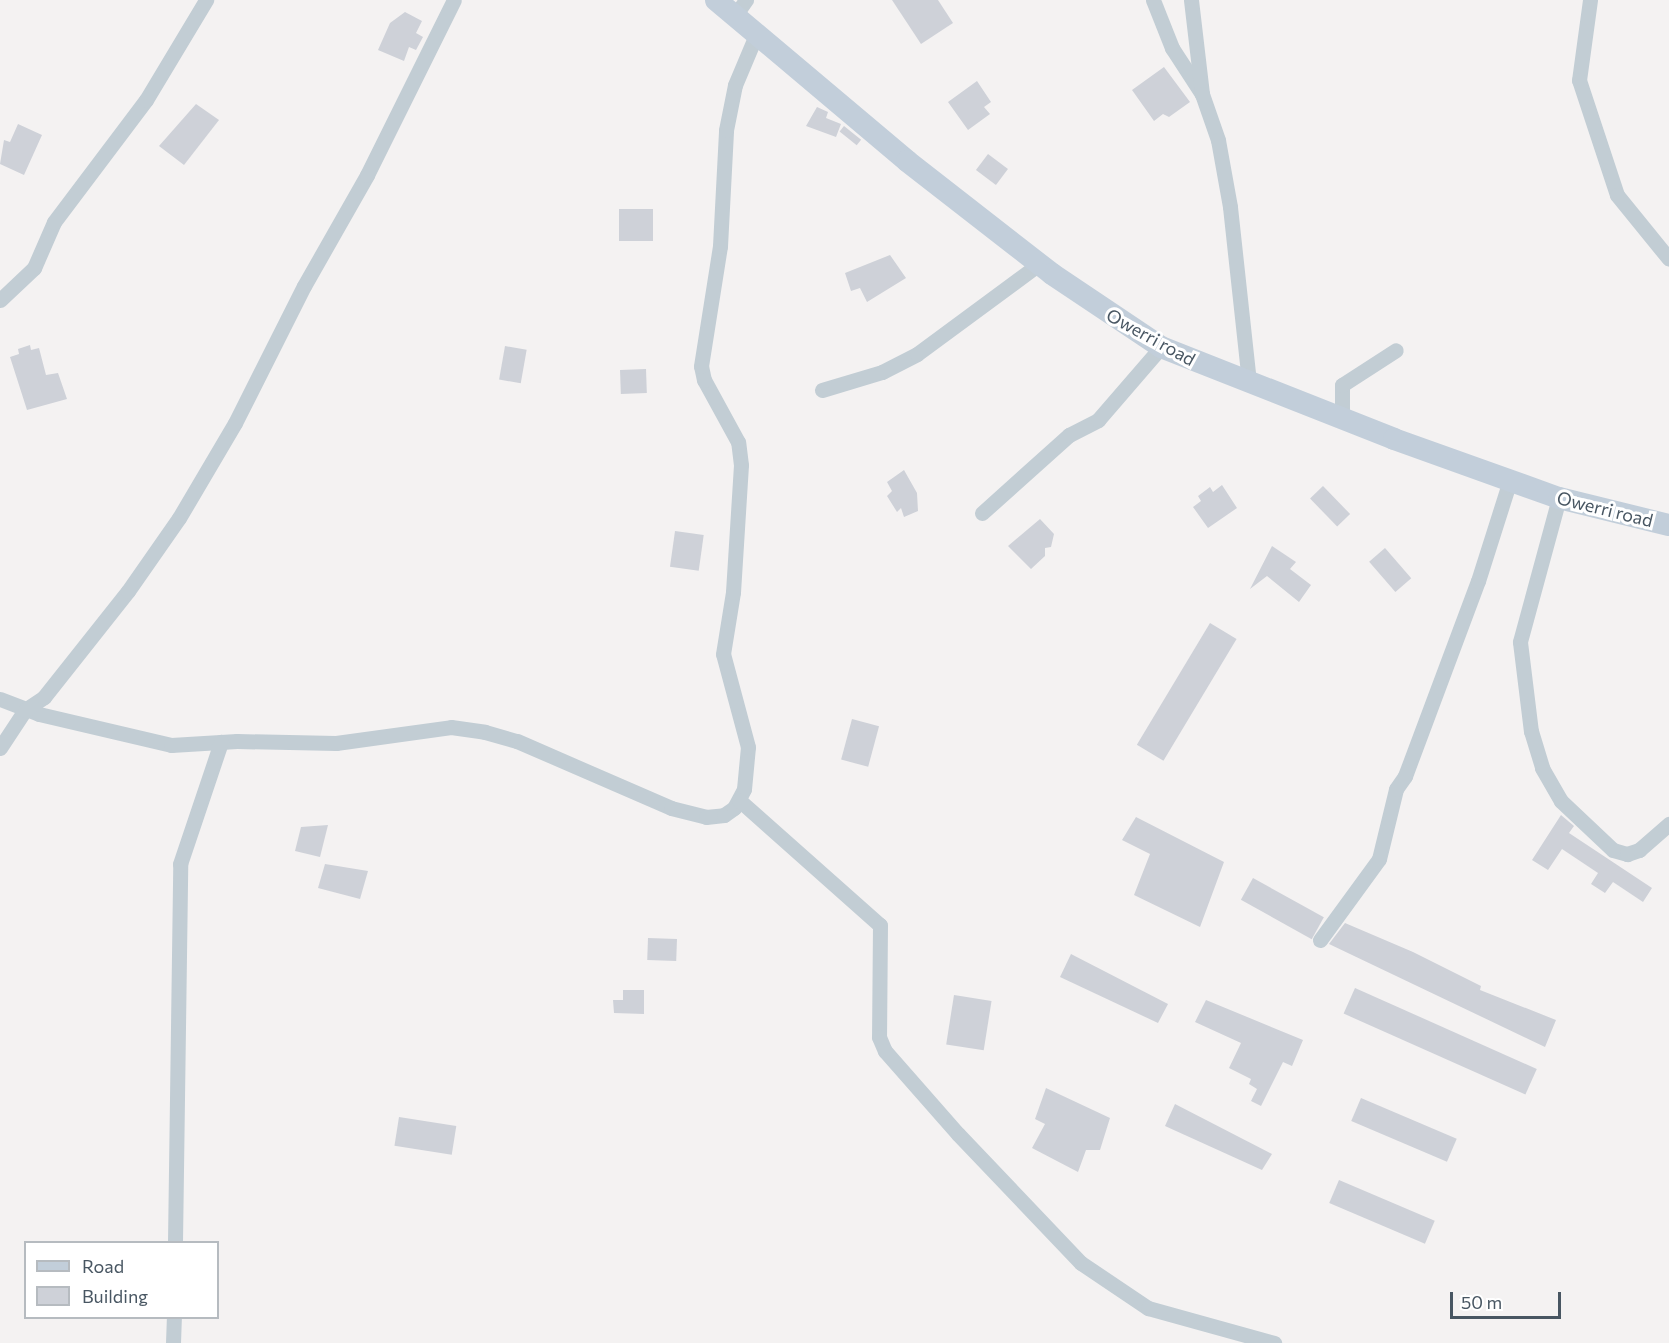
<!DOCTYPE html>
<html>
<head>
<meta charset="utf-8">
<style>
  body { margin:0 }
  #map { position:relative; width:1669px; height:1343px; overflow:hidden; background:#f4f2f2; font-family:Commissioner,sans-serif }
  div>[style] { position:absolute }
  .building>* { inset:0; background:#ced1d8; transform-origin:0 0 }
  .minor>* { height:15px; margin:-7.5px; padding:0 7.5px; transform-origin:7.5px; border-radius:7.5px; background:#c2cdd4 }
  .secondary>* { height:22px; margin:-11px; padding:0 11px; transform-origin:11px; border-radius:11px; background:#c2ceda }
  span { translate:-50% -50%; white-space:nowrap; text-align:center; line-height:1.15; -webkit-text-stroke:6px #fff; paint-order:stroke }
  .street-label { font-size:18px; color:#485662 }
  .legend { position:absolute; left:24px; top:1241px; width:195px; height:78px; box-sizing:border-box; background:#fff; border:2px solid #b6bbc0; margin:0; padding:8px 10px; list-style:none; font-size:18px; color:#485662 }
  .legend li { display:flex; align-items:center; gap:12px; height:30px }
  .legend b { width:30px; border:2px solid #b6bbc0 }
  .scale { position:absolute; left:1450px; top:1292px; width:111px; height:27px; box-sizing:border-box; border:3px solid #485662; border-top:0; padding-left:8px; font-size:18px; line-height:21px; white-space:nowrap; color:#485662; -webkit-text-stroke:4px #fff; paint-order:stroke }
</style>
</head>
<body>
<div id="map">
  <div class="building">
    <div style="clip-path:polygon(892px 0,938px 0,953px 23px,921px 44px)"></div>
    <div style="clip-path:polygon(405px 12px,422px 21px,416px 33px,423px 37px,416px 50px,409px 47px,404px 61px,378px 50px,390px 23px)"></div>
    <div style="clip-path:polygon(1164px 67px,1190px 102px,1169px 117px,1163px 114px,1154px 121px,1132px 90px)"></div>
    <div style="clip-path:polygon(977px 81px,991px 102px,984px 107px,990px 114px,968px 130px,948px 102px)"></div>
    <div style="clip-path:polygon(196px 104px,219px 120px,184px 165px,159px 146px)"></div>
    <div style="clip-path:polygon(817px 107px,828px 112px,826px 118px,841px 124px,836px 137px,806px 126px)"></div>
    <div style="clip-path:polygon(18px 124px,42px 135px,24px 175px,0 164px,4px 140px,10px 142px)"></div>
    <div style="left:844px;top:126px;width:22px;height:7px;rotate:39deg"></div>
    <div style="left:988px;top:154px;width:25px;height:20px;rotate:37deg"></div>
    <div style="left:619px;top:209px;width:34px;height:32px"></div>
    <div style="clip-path:polygon(890px 255px,906px 278px,867px 302px,860px 288px,851px 291px,845px 273px)"></div>
    <div style="clip-path:polygon(30px 345px,31px 350px,39px 348px,46px 375px,58px 373px,67px 399px,27px 410px,10px 357px,19px 354px,18px 349px)"></div>
    <div style="left:505px;top:346px;width:22px;height:34px;rotate:10deg"></div>
    <div style="left:646px;top:369px;width:24px;height:26px;rotate:88deg"></div>
    <div style="clip-path:polygon(904px 470px,917px 493px,918px 511px,904px 517px,901px 508px,897px 512px,887px 496px,892px 491px,887px 482px)"></div>
    <div style="clip-path:polygon(1222px 485px,1237px 508px,1208px 528px,1193px 507px,1201px 501px,1198px 496px,1210px 487px,1213px 492px)"></div>
    <div style="left:1323px;top:486px;width:39px;height:18px;rotate:46deg"></div>
    <div style="clip-path:polygon(1040px 519px,1054px 534px,1051px 547px,1045px 548px,1045px 556px,1031px 569px,1008px 546px)"></div>
    <div style="left:675px;top:531px;width:29px;height:36px;rotate:8deg"></div>
    <div style="clip-path:polygon(1272px 546px,1296px 562px,1290px 569px,1311px 585px,1299px 602px,1267px 576px,1250px 589px)"></div>
    <div style="left:1385px;top:548px;width:40px;height:21px;rotate:49deg"></div>
    <div style="left:1210px;top:623px;width:31px;height:142px;rotate:31deg"></div>
    <div style="left:852px;top:719px;width:28px;height:42px;rotate:15deg"></div>
    <div style="clip-path:polygon(1561px 815px,1574px 826px,1569px 833px,1652px 888px,1643px 902px,1613px 882px,1605px 893px,1591px 884px,1598px 873px,1562px 849px,1548px 870px,1532px 860px)"></div>
    <div style="clip-path:polygon(1136px 817px,1224px 862px,1200px 927px,1134px 895px,1150px 854px,1122px 840px)"></div>
    <div style="clip-path:polygon(328px 825px,320px 857px,295px 851px,301px 827px)"></div>
    <div style="clip-path:polygon(325px 864px,368px 871px,360px 899px,318px 888px)"></div>
    <div style="left:1253px;top:878px;width:81px;height:25px;rotate:29deg"></div>
    <div style="clip-path:polygon(1345px 923px,1413px 952px,1481px 986px,1480px 990px,1556px 1020px,1545px 1047px,1329px 944px)"></div>
    <div style="left:648px;top:938px;width:29px;height:22px;rotate:2deg"></div>
    <div style="clip-path:polygon(1071px 954px,1168px 1004px,1158px 1023px,1060px 977px)"></div>
    <div style="left:1355px;top:988px;width:199px;height:28px;rotate:24deg"></div>
    <div style="clip-path:polygon(623px 990px,644px 990px,644px 1014px,614px 1013px,613px 1000px,623px 1000px)"></div>
    <div style="left:954px;top:995px;width:38px;height:50px;rotate:9deg"></div>
    <div style="clip-path:polygon(1206px 1000px,1303px 1040px,1292px 1066px,1283px 1062px,1261px 1106px,1251px 1101px,1257px 1089px,1249px 1084px,1251px 1079px,1229px 1068px,1241px 1043px,1195px 1022px)"></div>
    <div style="clip-path:polygon(1046px 1088px,1110px 1118px,1100px 1150px,1086px 1150px,1078px 1172px,1032px 1148px,1045px 1124px,1035px 1119px)"></div>
    <div style="left:1361px;top:1098px;width:104px;height:25px;rotate:23deg"></div>
    <div style="clip-path:polygon(1175px 1104px,1272px 1154px,1262px 1170px,1165px 1126px)"></div>
    <div style="left:399px;top:1117px;width:58px;height:29px;rotate:9deg"></div>
    <div style="left:1339px;top:1180px;width:104px;height:25px;rotate:23deg"></div>
  </div>
  <div class="minor">
    <div style="left:1153px;top:0;width:52px;rotate:68.4deg"></div>
    <div style="left:1172px;top:48px;width:55px;rotate:56.9deg"></div>
    <div style="left:1191px;top:0;width:95px;rotate:83.3deg"></div>
    <div style="left:1202px;top:94px;width:49px;rotate:70.8deg"></div>
    <div style="left:1218px;top:140px;width:68px;rotate:79.8deg"></div>
    <div style="left:1230px;top:207px;width:175px;rotate:83.8deg"></div>
    <div style="left:1590px;top:0;width:81px;rotate:97.8deg"></div>
    <div style="left:1579px;top:80px;width:121px;rotate:71.7deg"></div>
    <div style="left:1617px;top:195px;width:82px;rotate:50.9deg"></div>
    <div style="left:734px;top:17px;width:21px;rotate:-55deg"></div>
    <div style="left:0;top:300px;width:47px;rotate:-43.3deg"></div>
    <div style="left:34px;top:268px;width:50px;rotate:-66.5deg"></div>
    <div style="left:54px;top:222px;width:153px;rotate:-53deg"></div>
    <div style="left:146px;top:100px;width:117px;rotate:-59deg"></div>
    <div style="left:822px;top:390px;width:63px;rotate:-16.7deg"></div>
    <div style="left:882px;top:372px;width:39px;rotate:-27deg"></div>
    <div style="left:917px;top:354px;width:152px;rotate:-36.4deg"></div>
    <div style="left:1342px;top:418px;width:33px;rotate:-90deg"></div>
    <div style="left:1342px;top:385px;width:64px;rotate:-32.9deg"></div>
    <div style="left:1559px;top:498px;width:149px;rotate:105.2deg"></div>
    <div style="left:1520px;top:642px;width:90px;rotate:83deg"></div>
    <div style="left:1531px;top:731px;width:39px;rotate:73deg"></div>
    <div style="left:1542px;top:768px;width:38px;rotate:60deg"></div>
    <div style="left:1561px;top:801px;width:71px;rotate:43.3deg"></div>
    <div style="left:1613px;top:850px;width:15px;rotate:16deg"></div>
    <div style="left:1627px;top:854px;width:13px;rotate:-18deg"></div>
    <div style="left:1639px;top:850px;width:40px;rotate:-41deg"></div>
    <div style="left:982px;top:513px;width:117px;rotate:-41.9deg"></div>
    <div style="left:1069px;top:435px;width:33px;rotate:-27deg"></div>
    <div style="left:1098px;top:420px;width:96px;rotate:-49.2deg"></div>
    <div style="left:0;top:699px;width:42px;rotate:21deg"></div>
    <div style="left:39px;top:714px;width:136px;rotate:13.2deg"></div>
    <div style="left:171px;top:745px;width:66px;rotate:-3.5deg"></div>
    <div style="left:237px;top:741px;width:99px;rotate:1.2deg"></div>
    <div style="left:336px;top:743px;width:116px;rotate:-7.9deg"></div>
    <div style="left:451px;top:727px;width:34px;rotate:8deg"></div>
    <div style="left:485px;top:732px;width:33px;rotate:16deg"></div>
    <div style="left:517px;top:741px;width:168px;rotate:23.5deg"></div>
    <div style="left:671px;top:808px;width:36px;rotate:14deg"></div>
    <div style="left:706px;top:817px;width:18px;rotate:-6deg"></div>
    <div style="left:724px;top:815px;width:12px;rotate:-35deg"></div>
    <div style="left:734px;top:808px;width:21px;rotate:-62deg"></div>
    <div style="left:744px;top:789px;width:42px;rotate:-84.6deg"></div>
    <div style="left:748px;top:747px;width:96px;rotate:-105deg"></div>
    <div style="left:723px;top:654px;width:63px;rotate:-80.8deg"></div>
    <div style="left:733px;top:592px;width:127px;rotate:-86.4deg"></div>
    <div style="left:741px;top:465px;width:23px;rotate:-97deg"></div>
    <div style="left:738px;top:442px;width:71px;rotate:-118.7deg"></div>
    <div style="left:704px;top:380px;width:14px;rotate:-102deg"></div>
    <div style="left:701px;top:366px;width:121px;rotate:-81deg"></div>
    <div style="left:720px;top:246px;width:116px;rotate:-87deg"></div>
    <div style="left:726px;top:130px;width:46px;rotate:-78.7deg"></div>
    <div style="left:735px;top:85px;width:54px;rotate:-67.2deg"></div>
    <div style="left:0;top:748px;width:45px;rotate:-56.7deg"></div>
    <div style="left:25px;top:710px;width:23px;rotate:-34deg"></div>
    <div style="left:44px;top:697px;width:135px;rotate:-51.6deg"></div>
    <div style="left:128px;top:591px;width:89px;rotate:-55.1deg"></div>
    <div style="left:179px;top:518px;width:110px;rotate:-59.5deg"></div>
    <div style="left:235px;top:423px;width:153px;rotate:-63.3deg"></div>
    <div style="left:304px;top:286px;width:128px;rotate:-60.4deg"></div>
    <div style="left:367px;top:175px;width:195px;rotate:-63.6deg"></div>
    <div style="left:739px;top:800px;width:188px;rotate:41.6deg"></div>
    <div style="left:880px;top:925px;width:112px;rotate:90.5deg"></div>
    <div style="left:879px;top:1037px;width:15px;rotate:67deg"></div>
    <div style="left:885px;top:1051px;width:111px;rotate:48.7deg"></div>
    <div style="left:958px;top:1134px;width:178px;rotate:46.4deg"></div>
    <div style="left:1081px;top:1263px;width:81px;rotate:33.9deg"></div>
    <div style="left:1148px;top:1308px;width:131px;rotate:15.5deg"></div>
    <div style="left:1320px;top:940px;width:100px;rotate:-53.9deg"></div>
    <div style="left:1379px;top:859px;width:72px;rotate:-76.3deg"></div>
    <div style="left:1396px;top:789px;width:16px;rotate:-55deg"></div>
    <div style="left:1405px;top:776px;width:208px;rotate:-69.5deg"></div>
    <div style="left:1478px;top:581px;width:106px;rotate:-72.4deg"></div>
    <div style="left:175px;top:1242px;width:378px;rotate:-89.2deg"></div>
    <div style="left:180px;top:864px;width:129px;rotate:-71.4deg"></div>
    <div style="left:173px;top:1343px;width:25px;rotate:-88deg"></div>
  </div>
  <div class="secondary">
    <div style="left:716px;top:0;width:250px;rotate:40.1deg"></div>
    <div style="left:907px;top:161px;width:184px;rotate:37.9deg"></div>
    <div style="left:1052px;top:274px;width:131px;rotate:33.8deg"></div>
    <div style="left:1161px;top:347px;width:251px;rotate:21.5deg"></div>
    <div style="left:1394px;top:439px;width:175px;rotate:19.7deg"></div>
    <div style="left:1559px;top:498px;width:113px;rotate:13.8deg"></div>
  </div>
  <div class="street-label">
    <span style="left:1151px;top:337px;rotate:29deg">Owerri road</span>
    <span style="left:1605px;top:509px;rotate:14deg">Owerri road</span>
  </div>
  <ul class="legend">
  <li><b style="height:8px;background:#c2ceda"></b>Road</li>
  <li><b style="height:16px;background:#ced1d8"></b>Building</li>
  </ul>
  <div class="scale">50 m</div>
</div>
</body>
</html>
